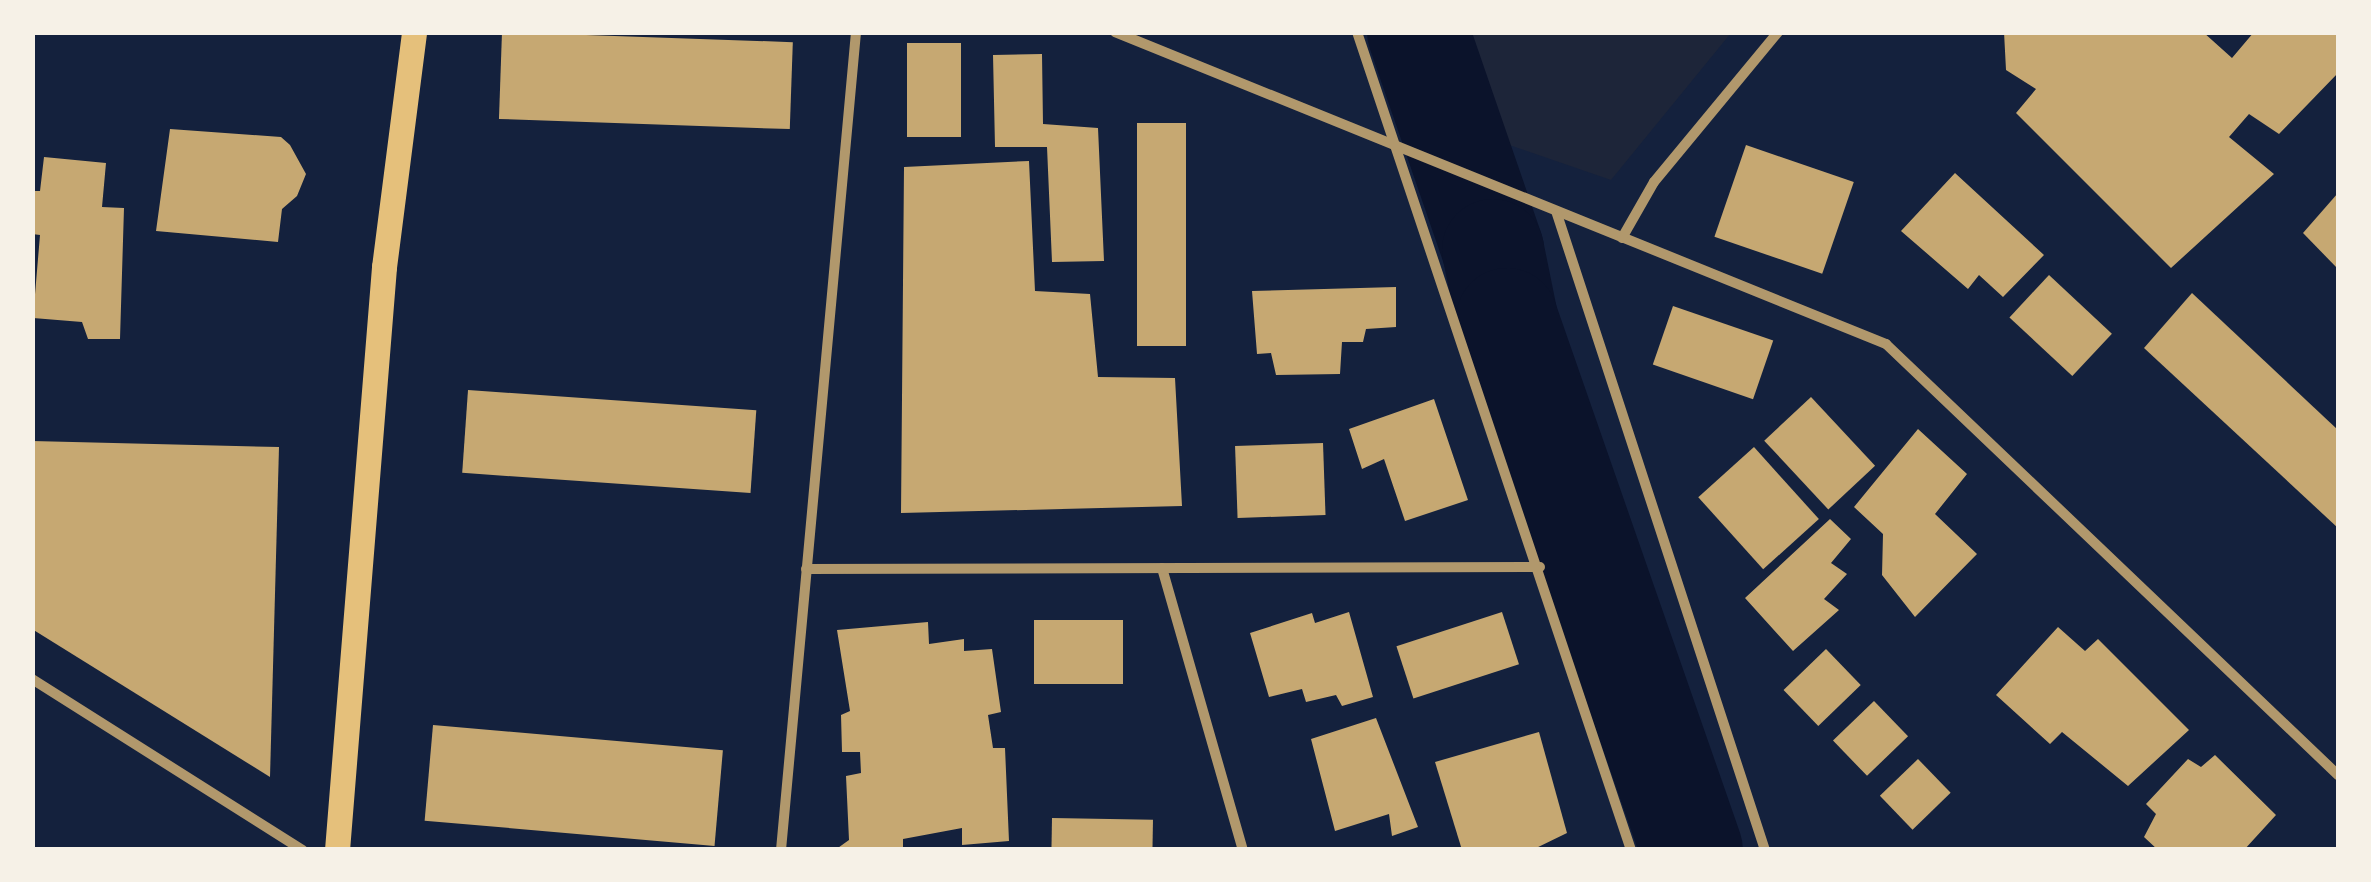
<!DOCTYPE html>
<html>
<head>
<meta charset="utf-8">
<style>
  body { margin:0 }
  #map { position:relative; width:2371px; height:882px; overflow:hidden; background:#14213d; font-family:"Source Sans 3",sans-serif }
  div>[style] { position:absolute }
  .green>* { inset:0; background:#1d2539 }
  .river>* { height:102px; margin:-51px; padding:0 51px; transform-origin:51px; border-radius:51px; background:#0b132b }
  .building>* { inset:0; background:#c6a872; transform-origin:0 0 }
  .minor>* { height:10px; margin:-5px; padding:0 5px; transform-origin:5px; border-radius:5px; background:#b1986c }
  .primary>* { height:25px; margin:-12.5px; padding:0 12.5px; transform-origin:12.5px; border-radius:12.5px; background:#e5c07b }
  span { translate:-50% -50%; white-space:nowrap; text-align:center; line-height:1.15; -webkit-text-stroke:8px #f6f1e7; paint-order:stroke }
  .frame { position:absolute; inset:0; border:35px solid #f6f1e7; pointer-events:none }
</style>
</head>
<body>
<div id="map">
  <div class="green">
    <div style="clip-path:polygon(1465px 33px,1465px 32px,1731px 33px,1611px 180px,1480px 135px)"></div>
  </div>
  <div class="river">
    <div style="left:1418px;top:32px;width:231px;rotate:71deg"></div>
    <div style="left:1493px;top:250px;width:70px;rotate:78.5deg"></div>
    <div style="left:1507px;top:319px;width:562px;rotate:70.79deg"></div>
  </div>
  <div class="building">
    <div style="left:502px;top:32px;width:291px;height:87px;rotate:2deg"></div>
    <div style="clip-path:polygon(2004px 32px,2203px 32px,2232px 58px,2254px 32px,2338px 32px,2338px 73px,2279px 134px,2249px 114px,2229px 137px,2274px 174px,2171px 268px,2016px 113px,2036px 89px,2006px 70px)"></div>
    <div style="left:907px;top:43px;width:54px;height:94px"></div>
    <div style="clip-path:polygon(1042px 54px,1043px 124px,1098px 128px,1104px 261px,1052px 262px,1047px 147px,995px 147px,993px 55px)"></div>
    <div style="left:1137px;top:123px;width:49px;height:223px"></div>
    <div style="clip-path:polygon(170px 129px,281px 137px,290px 145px,306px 174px,297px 196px,282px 209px,278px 242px,156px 231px)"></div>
    <div style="left:1746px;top:145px;width:114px;height:97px;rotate:19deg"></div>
    <div style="clip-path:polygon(44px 157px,106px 163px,102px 207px,124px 208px,120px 339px,88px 339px,82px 322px,33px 318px,40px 235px,32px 234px,32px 191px,40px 191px)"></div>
    <div style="clip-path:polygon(1029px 161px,1035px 291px,1090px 294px,1098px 377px,1175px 378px,1182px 506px,901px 513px,904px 167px)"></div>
    <div style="clip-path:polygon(1955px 173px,2044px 255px,2003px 297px,1979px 275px,1968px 289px,1901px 231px)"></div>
    <div style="clip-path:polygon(2338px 193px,2338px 269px,2303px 233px)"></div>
    <div style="left:2049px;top:275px;width:86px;height:58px;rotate:43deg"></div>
    <div style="clip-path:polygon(1396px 287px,1396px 327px,1366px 329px,1363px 342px,1342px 342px,1340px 374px,1276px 375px,1271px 353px,1257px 354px,1252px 291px)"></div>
    <div style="clip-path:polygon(2192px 293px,2338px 430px,2338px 528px,2144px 348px)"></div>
    <div style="left:1673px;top:306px;width:106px;height:62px;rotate:19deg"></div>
    <div style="left:468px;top:390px;width:289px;height:83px;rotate:4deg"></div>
    <div style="left:1811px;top:397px;width:94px;height:64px;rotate:47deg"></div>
    <div style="clip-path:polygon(1434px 399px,1468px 500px,1405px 521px,1384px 459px,1362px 469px,1349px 429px)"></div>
    <div style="clip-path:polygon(1918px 429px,1967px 474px,1935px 514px,1977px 554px,1915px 617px,1882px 575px,1883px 534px,1854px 507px)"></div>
    <div style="clip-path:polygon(32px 441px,279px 447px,270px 777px,32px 629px)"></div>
    <div style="left:1323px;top:443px;width:72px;height:88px;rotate:88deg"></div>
    <div style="left:1754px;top:447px;width:97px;height:75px;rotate:48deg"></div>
    <div style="clip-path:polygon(1830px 519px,1851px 539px,1831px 563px,1847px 574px,1824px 599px,1839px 610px,1793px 651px,1745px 598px)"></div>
    <div style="clip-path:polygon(1349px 612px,1373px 697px,1342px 706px,1336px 695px,1306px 702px,1302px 689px,1269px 697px,1250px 633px,1312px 613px,1315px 623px)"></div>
    <div style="left:1502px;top:612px;width:55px;height:111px;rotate:72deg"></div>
    <div style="left:1123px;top:620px;width:64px;height:89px;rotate:90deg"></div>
    <div style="clip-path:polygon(928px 622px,929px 644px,964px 639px,964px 651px,992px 649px,1001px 712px,988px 715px,993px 748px,1005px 748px,1009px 841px,962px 845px,962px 828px,903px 839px,903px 850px,835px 850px,849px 840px,846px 776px,861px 773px,860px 752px,842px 752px,841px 715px,850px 711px,837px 630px)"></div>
    <div style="clip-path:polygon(2058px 627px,2085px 651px,2098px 639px,2189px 730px,2128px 786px,2062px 732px,2050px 744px,1996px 695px)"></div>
    <div style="left:1826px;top:649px;width:50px;height:59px;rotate:46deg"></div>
    <div style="left:1874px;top:701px;width:49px;height:57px;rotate:46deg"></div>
    <div style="clip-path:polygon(1376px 718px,1418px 827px,1392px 836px,1389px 814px,1335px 831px,1311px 739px)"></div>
    <div style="left:433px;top:725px;width:291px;height:96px;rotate:5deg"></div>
    <div style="clip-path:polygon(1539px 732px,1567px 833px,1532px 850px,1462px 850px,1435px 762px)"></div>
    <div style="clip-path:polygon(2215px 755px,2276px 815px,2244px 850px,2158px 850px,2144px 837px,2156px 814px,2146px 804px,2188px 759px,2201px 767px)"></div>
    <div style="left:1918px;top:759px;width:47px;height:53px;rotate:46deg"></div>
    <div style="left:1052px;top:818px;width:101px;height:32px;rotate:1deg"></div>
  </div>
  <div class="minor">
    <div style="left:1115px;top:32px;width:832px;rotate:22.03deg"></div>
    <div style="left:1886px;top:344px;width:625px;rotate:43.64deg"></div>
    <div style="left:1357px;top:32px;width:863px;rotate:71.48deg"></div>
    <div style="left:1556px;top:211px;width:672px;rotate:71.89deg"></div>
    <div style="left:1622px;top:238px;width:64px;rotate:-60.3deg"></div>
    <div style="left:1654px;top:182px;width:195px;rotate:-50.4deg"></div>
    <div style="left:1162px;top:568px;width:293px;rotate:74deg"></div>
    <div style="left:806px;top:569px;width:734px;rotate:-0.16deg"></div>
    <div style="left:32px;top:679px;width:320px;rotate:32.3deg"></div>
    <div style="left:781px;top:850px;width:821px;rotate:-84.76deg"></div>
  </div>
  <div class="primary">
    <div style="left:337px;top:850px;width:585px;rotate:-85.39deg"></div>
    <div style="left:384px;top:267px;width:237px;rotate:-82.7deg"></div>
  </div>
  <div class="frame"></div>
</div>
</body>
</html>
